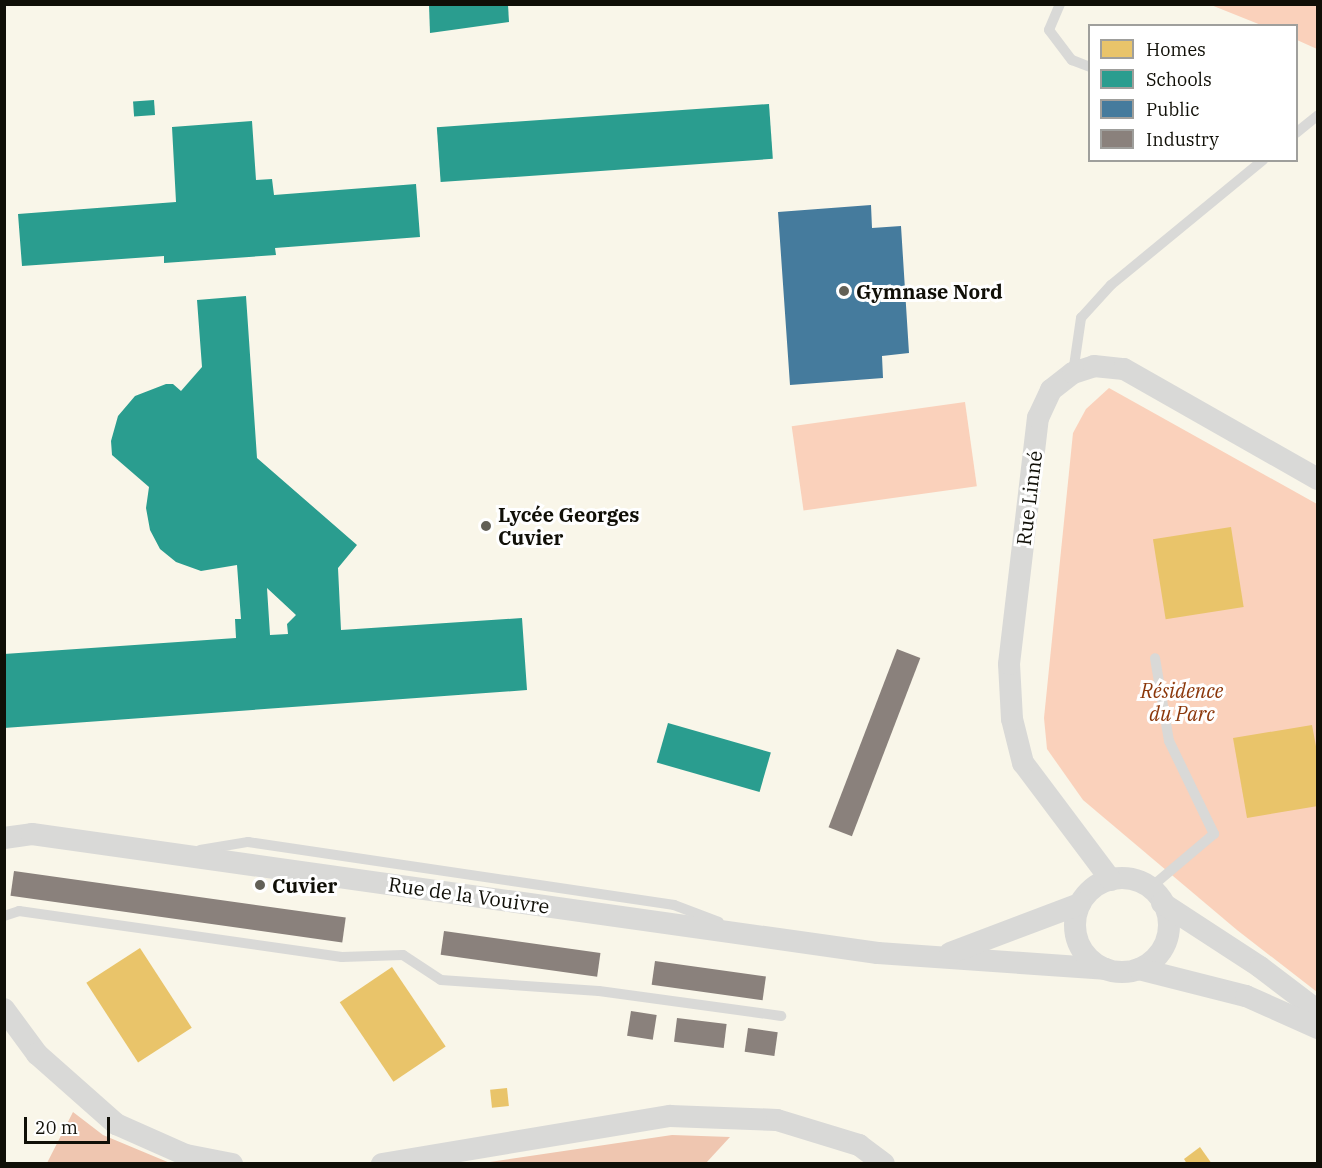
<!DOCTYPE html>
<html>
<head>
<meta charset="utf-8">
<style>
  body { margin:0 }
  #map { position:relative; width:1322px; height:1168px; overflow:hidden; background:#f9f6e9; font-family:"IBM Plex Serif",serif }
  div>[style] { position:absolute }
  .green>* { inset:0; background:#fad1bb; transform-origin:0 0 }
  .forest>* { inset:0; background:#efc6b0 }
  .homes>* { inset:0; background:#e9c46a; transform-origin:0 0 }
  .schools>* { inset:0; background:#2a9d8f; transform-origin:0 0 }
  .public>* { inset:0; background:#457b9d }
  .industry>* { inset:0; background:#8a817c; transform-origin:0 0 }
  .service>* { height:10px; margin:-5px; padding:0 5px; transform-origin:5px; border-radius:5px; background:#d9d9d7 }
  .minor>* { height:22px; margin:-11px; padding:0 11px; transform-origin:11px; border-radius:11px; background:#d9d9d7 }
  .minor>.ring { margin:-11px; padding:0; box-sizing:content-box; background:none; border:22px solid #d9d9d7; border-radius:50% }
  .dots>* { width:16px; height:16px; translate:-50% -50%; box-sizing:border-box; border:3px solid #fff; border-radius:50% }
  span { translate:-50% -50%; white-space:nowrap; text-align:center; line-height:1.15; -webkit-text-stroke:6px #fff; paint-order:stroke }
  .poi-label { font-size:20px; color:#100f07; font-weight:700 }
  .left { translate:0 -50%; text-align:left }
  .street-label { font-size:20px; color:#100f07 }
  .park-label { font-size:20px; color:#8b370a; font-style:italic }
  .frame { position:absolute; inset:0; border:6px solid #100f07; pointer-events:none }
  .legend { position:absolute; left:1088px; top:24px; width:210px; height:138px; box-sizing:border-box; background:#fff; border:2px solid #9f9f9c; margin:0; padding:8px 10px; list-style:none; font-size:18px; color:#100f07 }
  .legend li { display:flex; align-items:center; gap:12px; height:30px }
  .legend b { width:30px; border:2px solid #9f9f9c }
  .scale { position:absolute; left:24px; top:1117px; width:86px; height:27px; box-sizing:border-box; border:3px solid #100f07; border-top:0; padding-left:8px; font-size:18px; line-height:21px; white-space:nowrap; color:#100f07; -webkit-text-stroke:4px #fff; paint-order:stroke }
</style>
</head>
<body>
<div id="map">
  <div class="green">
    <div style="clip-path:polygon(1211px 5px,1317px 5px,1317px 49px,1297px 40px,1296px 26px,1261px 25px)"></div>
    <div style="clip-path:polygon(1109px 388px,1317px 504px,1317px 992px,1237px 930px,1083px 800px,1047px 749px,1044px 718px,1073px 433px,1086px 409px)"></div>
    <div style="left:965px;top:402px;width:85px;height:175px;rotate:82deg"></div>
  </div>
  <div class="forest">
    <div style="clip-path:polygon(73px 1112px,103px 1135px,170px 1163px,47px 1163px)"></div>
    <div style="clip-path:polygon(672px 1135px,730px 1137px,706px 1163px,483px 1163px)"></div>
  </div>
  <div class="homes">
    <div style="left:1231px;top:527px;width:81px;height:79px;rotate:81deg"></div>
    <div style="clip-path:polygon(1312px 725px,1318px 757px,1318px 806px,1247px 818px,1233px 738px)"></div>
    <div style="left:140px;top:948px;width:95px;height:64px;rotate:57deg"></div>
    <div style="left:392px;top:967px;width:96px;height:63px;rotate:56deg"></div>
    <div style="left:507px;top:1088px;width:18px;height:17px;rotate:84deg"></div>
    <div style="clip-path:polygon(1200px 1147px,1212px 1164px,1187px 1164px,1184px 1159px)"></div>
  </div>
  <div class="schools">
    <div style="clip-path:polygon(429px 5px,508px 5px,509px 22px,430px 33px)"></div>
    <div style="left:154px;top:100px;width:15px;height:21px;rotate:86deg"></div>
    <div style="left:769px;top:104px;width:55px;height:333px;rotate:86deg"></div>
    <div style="clip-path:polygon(252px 121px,256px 180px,272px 179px,274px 195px,416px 184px,420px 237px,275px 248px,276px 255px,164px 263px,164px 256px,22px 266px,18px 214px,176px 202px,172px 127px)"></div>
    <div style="clip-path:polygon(evenodd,246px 296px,257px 458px,357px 545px,338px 568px,341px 630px,522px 618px,527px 690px,4px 728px,4px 654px,236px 638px,235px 619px,241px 619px,237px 565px,201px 571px,176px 562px,160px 549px,150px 530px,146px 508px,149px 487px,112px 455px,111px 441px,118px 416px,135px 396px,166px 384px,173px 384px,181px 391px,202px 367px,197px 300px,246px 296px,267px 588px,296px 615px,287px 624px,288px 634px,270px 635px,267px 588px)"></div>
    <div style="left:668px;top:723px;width:107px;height:41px;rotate:16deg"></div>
  </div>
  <div class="public">
    <div style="clip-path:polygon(871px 205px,872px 228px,901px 226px,909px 353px,882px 356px,883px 378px,790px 385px,778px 212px)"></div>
  </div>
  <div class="industry">
    <div style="left:897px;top:649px;width:25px;height:191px;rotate:21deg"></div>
    <div style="left:14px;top:871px;width:335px;height:25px;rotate:8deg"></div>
    <div style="left:444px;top:931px;width:158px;height:24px;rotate:8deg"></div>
    <div style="left:655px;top:961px;width:112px;height:24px;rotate:8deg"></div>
    <div style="left:631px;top:1011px;width:26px;height:25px;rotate:9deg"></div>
    <div style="left:677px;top:1018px;width:50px;height:24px;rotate:7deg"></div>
    <div style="left:748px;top:1028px;width:30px;height:24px;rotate:8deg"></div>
  </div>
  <div class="service">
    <div style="left:1060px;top:4px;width:28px;rotate:113deg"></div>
    <div style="left:1049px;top:30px;width:38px;rotate:53deg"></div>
    <div style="left:1072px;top:60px;width:19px;rotate:21deg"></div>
    <div style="left:1296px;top:133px;width:28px;rotate:-39deg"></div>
    <div style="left:1073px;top:373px;width:56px;rotate:-81.7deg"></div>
    <div style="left:1081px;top:318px;width:45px;rotate:-47.7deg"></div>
    <div style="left:1111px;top:285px;width:197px;rotate:-39.4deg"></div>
    <div style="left:200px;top:850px;width:49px;rotate:-9.5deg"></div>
    <div style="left:248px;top:842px;width:431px;rotate:8.4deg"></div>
    <div style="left:674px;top:905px;width:48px;rotate:20.7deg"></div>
    <div style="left:1150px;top:888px;width:84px;rotate:-40.2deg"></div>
    <div style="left:1214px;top:834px;width:103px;rotate:-115.8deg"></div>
    <div style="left:1169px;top:741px;width:84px;rotate:-99.6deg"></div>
    <div style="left:4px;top:916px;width:16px;rotate:-18deg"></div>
    <div style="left:19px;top:911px;width:326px;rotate:8.1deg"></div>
    <div style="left:342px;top:957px;width:61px;rotate:-1.9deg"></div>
    <div style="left:403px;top:955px;width:45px;rotate:33.3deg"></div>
    <div style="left:441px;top:980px;width:158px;rotate:4deg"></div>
    <div style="left:599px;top:991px;width:184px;rotate:7.8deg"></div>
  </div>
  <div class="minor">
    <div style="left:4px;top:838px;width:28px;rotate:-8deg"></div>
    <div style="left:32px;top:834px;width:854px;rotate:8.01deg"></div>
    <div style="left:878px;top:953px;width:227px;rotate:4deg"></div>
    <div class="ring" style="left:1075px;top:878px;width:72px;height:72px"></div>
    <div style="left:1111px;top:880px;width:146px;rotate:-126.9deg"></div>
    <div style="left:1023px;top:763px;width:45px;rotate:-104deg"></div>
    <div style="left:1012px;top:719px;width:55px;rotate:-93.1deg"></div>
    <div style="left:1009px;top:664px;width:248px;rotate:-83.3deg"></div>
    <div style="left:1038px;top:418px;width:31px;rotate:-65deg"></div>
    <div style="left:1051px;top:390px;width:28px;rotate:-38deg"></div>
    <div style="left:1073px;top:373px;width:22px;rotate:-18deg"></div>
    <div style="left:1094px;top:366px;width:30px;rotate:6deg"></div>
    <div style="left:1124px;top:369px;width:223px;rotate:29.6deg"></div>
    <div style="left:1162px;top:903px;width:117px;rotate:33.1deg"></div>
    <div style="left:1260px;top:967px;width:73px;rotate:37.2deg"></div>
    <div style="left:950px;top:953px;width:139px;rotate:-20.7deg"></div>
    <div style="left:1139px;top:969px;width:110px;rotate:14.2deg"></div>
    <div style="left:1246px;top:996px;width:79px;rotate:24deg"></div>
    <div style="left:4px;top:1009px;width:56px;rotate:53.7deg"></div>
    <div style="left:37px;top:1054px;width:106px;rotate:41.5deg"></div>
    <div style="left:116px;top:1124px;width:77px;rotate:23.9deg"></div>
    <div style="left:186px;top:1155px;width:47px;rotate:11.1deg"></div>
    <div style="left:382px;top:1164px;width:292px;rotate:-9.5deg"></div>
    <div style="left:670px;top:1116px;width:107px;rotate:2.1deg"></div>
    <div style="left:777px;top:1120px;width:86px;rotate:17deg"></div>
    <div style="left:859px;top:1145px;width:31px;rotate:37deg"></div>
  </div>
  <div class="dots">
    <div style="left:844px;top:291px;background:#626056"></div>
    <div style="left:486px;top:526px;background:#626056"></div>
    <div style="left:260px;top:885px;background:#626056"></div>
  </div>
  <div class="poi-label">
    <span class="left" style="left:856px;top:291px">Gymnase Nord</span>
    <span class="left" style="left:498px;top:526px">Lycée Georges<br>Cuvier</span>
    <span class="left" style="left:272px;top:885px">Cuvier</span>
  </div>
  <div class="street-label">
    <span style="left:1029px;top:498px;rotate:-83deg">Rue Linné</span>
    <span style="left:469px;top:895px;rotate:8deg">Rue de la Vouivre</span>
  </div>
  <div class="park-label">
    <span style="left:1182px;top:702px">Résidence<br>du Parc</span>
  </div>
  <div class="frame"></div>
  <ul class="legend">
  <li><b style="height:16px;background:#e9c46a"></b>Homes</li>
  <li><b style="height:16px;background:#2a9d8f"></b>Schools</li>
  <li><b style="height:16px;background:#457b9d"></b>Public</li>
  <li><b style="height:16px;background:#8a817c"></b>Industry</li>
  </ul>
  <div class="scale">20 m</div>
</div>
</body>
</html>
